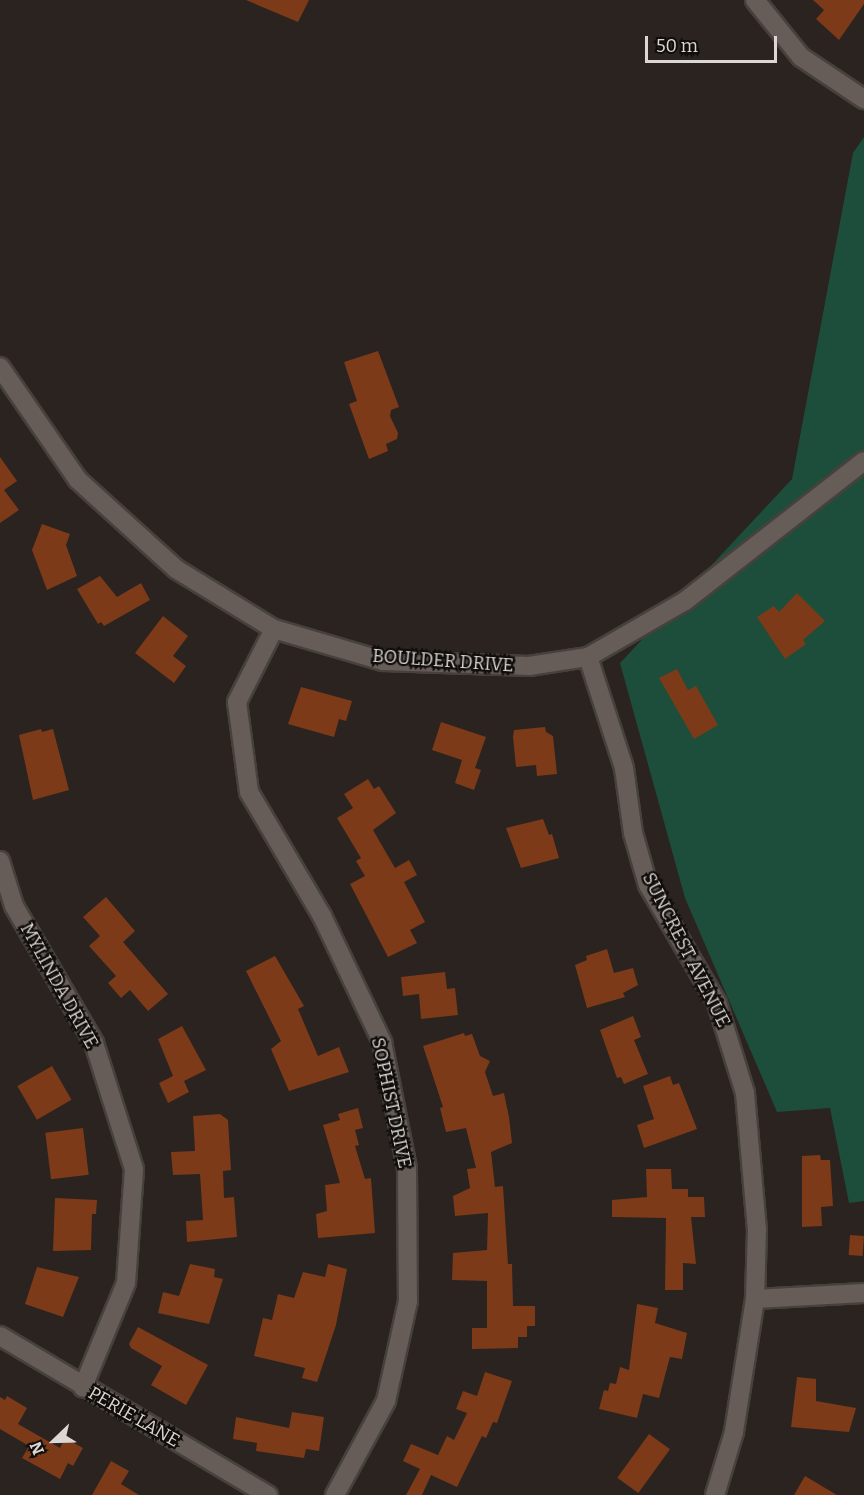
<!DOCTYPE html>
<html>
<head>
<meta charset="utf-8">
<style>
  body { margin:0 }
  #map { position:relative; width:864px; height:1495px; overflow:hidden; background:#2a231f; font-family:Bitter,serif }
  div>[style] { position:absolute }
  .green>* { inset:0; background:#1c4e3b }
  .building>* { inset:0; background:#7c3a18; transform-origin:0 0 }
  .roads { filter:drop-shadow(2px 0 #47413e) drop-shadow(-2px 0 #47413e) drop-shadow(0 2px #47413e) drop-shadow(0 -2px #47413e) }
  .minor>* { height:18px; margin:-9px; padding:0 9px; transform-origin:9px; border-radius:9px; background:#665d59 }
  .tertiary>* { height:18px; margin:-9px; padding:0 9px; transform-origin:9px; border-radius:9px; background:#665d59 }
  span { translate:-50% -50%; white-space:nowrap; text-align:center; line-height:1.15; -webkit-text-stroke:4.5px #100d0b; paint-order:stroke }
  .street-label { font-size:18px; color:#dcd7d5 }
  .north { position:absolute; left:24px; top:1411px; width:60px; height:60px; -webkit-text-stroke:4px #100d0b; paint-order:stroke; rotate:247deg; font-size:16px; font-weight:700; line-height:24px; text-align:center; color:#dcd7d5 }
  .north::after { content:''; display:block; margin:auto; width:21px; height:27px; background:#dcd7d5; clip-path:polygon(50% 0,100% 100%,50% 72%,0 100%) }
  .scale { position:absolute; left:645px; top:36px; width:132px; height:27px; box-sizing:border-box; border:3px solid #dcd7d5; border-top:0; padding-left:8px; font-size:18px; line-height:21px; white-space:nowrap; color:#dcd7d5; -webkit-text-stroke:4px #100d0b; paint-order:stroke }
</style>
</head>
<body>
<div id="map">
  <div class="green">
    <div style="clip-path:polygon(864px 137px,864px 1201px,849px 1203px,830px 1108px,777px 1112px,685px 898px,620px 663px,792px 479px,853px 153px)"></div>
  </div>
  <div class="building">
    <div style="clip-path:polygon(246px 0,309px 0,298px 22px)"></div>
    <div style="clip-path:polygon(813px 0,864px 0,864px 4px,839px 40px,816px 19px,824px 10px)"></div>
    <div style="clip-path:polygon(378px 351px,399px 407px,391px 410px,390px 416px,398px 433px,397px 439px,386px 444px,388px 451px,369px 459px,349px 404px,357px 401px,344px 362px)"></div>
    <div style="clip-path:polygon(0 457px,17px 481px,4px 490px,19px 510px,0 523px)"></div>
    <div style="clip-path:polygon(42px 524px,70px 534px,66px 545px,77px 576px,47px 590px,32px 550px)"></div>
    <div style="clip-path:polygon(100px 576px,117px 597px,141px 583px,150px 600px,104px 626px,101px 622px,98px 624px,77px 589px)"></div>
    <div style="clip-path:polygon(797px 593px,825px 621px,803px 640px,806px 644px,785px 659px,757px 617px,774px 606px,779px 612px)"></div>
    <div style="clip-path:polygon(163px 616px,188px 636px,173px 656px,186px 666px,174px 683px,135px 653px)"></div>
    <div style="clip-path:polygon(677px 669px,688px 690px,696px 686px,718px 725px,694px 739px,659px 678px)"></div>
    <div style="clip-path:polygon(301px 687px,352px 701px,346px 721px,339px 719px,334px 737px,288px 724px)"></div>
    <div style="clip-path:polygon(441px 722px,486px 737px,475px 768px,481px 770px,474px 790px,455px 783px,462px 760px,432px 750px)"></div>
    <div style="clip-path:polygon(545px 727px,546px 732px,553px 736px,557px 774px,537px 776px,536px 765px,516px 767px,513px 737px,514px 730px)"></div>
    <div style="clip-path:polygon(41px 729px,42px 732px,53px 729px,69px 790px,33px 800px,19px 735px)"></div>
    <div style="clip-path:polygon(368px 779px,374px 789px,379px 786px,396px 813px,373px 830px,395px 868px,409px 860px,417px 875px,404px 882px,425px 922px,410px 930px,417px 943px,388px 957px,350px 884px,365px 876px,356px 861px,361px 858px,337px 818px,353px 808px,344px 794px)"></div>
    <div style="clip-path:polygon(543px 819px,549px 835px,552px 834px,559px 858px,521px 868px,506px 828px)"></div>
    <div style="clip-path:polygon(106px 897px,135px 931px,123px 942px,168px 994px,148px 1011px,130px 990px,121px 998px,108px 983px,116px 976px,89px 946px,100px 936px,83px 917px)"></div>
    <div style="clip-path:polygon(607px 949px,614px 973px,633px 968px,638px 985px,623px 993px,625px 997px,587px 1008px,575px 965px,587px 960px,586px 956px)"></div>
    <div style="clip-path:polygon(275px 956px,304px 1006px,298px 1009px,318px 1056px,339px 1047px,349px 1072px,289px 1091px,271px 1049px,281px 1041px,246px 971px)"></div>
    <div style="clip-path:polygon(445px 972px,447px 989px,455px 988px,458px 1015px,421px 1019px,419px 994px,403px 996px,401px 977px)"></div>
    <div style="clip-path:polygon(633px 1016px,641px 1037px,634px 1040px,648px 1074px,624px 1084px,621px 1077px,617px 1078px,600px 1030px)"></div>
    <div style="clip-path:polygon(182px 1026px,206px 1070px,184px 1081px,189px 1092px,168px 1103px,159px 1083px,173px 1076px,158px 1039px)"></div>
    <div style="clip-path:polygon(464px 1033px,465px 1036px,472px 1034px,480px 1056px,490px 1061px,485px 1072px,493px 1096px,504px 1093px,509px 1117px,512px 1143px,491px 1152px,495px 1187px,503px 1186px,508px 1264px,512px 1264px,513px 1306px,535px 1306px,535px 1326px,527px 1326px,527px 1337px,518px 1337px,518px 1348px,472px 1349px,472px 1328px,487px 1328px,487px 1281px,452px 1280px,453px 1253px,487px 1250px,488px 1213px,455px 1216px,453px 1196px,470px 1188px,467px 1169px,476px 1168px,466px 1128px,446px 1132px,440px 1108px,443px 1107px,423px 1046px)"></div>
    <div style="left:52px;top:1066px;width:39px;height:40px;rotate:60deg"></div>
    <div style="clip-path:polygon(670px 1076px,673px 1085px,679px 1083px,697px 1129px,644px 1148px,637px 1125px,654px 1119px,643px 1086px)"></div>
    <div style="clip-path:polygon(358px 1108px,363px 1128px,355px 1130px,359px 1145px,355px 1146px,365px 1179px,371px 1178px,375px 1233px,318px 1238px,316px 1214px,327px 1211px,325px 1185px,340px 1183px,323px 1125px,340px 1120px,338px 1114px)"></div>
    <div style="clip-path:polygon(220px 1114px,228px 1120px,231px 1170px,223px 1171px,224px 1198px,234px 1197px,237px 1237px,187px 1242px,186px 1221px,203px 1220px,200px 1174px,173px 1175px,171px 1152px,195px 1151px,193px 1116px)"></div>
    <div style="left:83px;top:1128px;width:47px;height:38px;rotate:83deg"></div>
    <div style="clip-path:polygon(820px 1155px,821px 1160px,830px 1160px,833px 1206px,821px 1207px,822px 1226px,802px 1227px,802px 1156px)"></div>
    <div style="clip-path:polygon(646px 1169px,671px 1169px,672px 1189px,688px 1189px,688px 1197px,704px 1197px,705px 1217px,691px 1217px,696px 1264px,683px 1263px,683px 1290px,665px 1290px,666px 1218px,612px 1217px,612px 1200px,647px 1197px)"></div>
    <div style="clip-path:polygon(55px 1198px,97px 1200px,96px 1214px,92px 1214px,91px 1250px,53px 1251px)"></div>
    <div style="left:850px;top:1235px;width:14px;height:20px;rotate:4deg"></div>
    <div style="clip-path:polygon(190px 1264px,215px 1269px,214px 1277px,223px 1279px,209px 1324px,158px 1313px,163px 1292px,179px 1296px)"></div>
    <div style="clip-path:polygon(328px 1264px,347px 1269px,336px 1325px,317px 1382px,302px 1378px,305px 1368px,254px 1356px,263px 1318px,272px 1320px,278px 1294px,294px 1298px,303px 1272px,325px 1277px)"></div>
    <div style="clip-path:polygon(37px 1267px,79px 1277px,63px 1317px,25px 1304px)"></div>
    <div style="clip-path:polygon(637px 1304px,658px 1308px,655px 1323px,687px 1333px,682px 1359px,670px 1357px,659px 1398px,643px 1394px,637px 1418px,599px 1409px,604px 1390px,608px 1391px,610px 1383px,616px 1384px,620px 1367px,629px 1370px)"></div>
    <div style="clip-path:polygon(138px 1327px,208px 1365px,186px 1405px,151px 1385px,162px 1366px,131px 1348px,129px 1344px)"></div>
    <div style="clip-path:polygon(485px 1372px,512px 1381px,497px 1423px,493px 1422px,486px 1438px,482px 1436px,457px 1487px,431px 1475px,422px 1495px,406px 1495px,420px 1469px,403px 1461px,411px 1444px,438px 1455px,447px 1436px,454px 1440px,467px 1413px,456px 1409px,463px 1391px,477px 1396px)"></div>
    <div style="clip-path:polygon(797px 1377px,816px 1379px,816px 1401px,856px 1408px,849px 1432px,791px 1427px)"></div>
    <div style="clip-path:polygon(7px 1396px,27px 1408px,18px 1424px,60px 1448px,65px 1438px,83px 1448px,73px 1466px,68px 1463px,60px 1479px,22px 1458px,29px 1446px,0 1429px,0 1397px,5px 1400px)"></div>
    <div style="clip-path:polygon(292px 1412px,324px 1417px,319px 1451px,306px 1449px,304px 1458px,256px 1451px,257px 1443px,233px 1439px,236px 1417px,289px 1428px)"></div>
    <div style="left:649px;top:1434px;width:26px;height:54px;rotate:36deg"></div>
    <div style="clip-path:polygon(111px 1461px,129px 1471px,121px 1484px,139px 1495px,92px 1495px)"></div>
    <div style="clip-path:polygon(805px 1476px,837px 1495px,794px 1495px)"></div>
  </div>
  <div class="roads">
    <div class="minor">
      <div style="left:755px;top:0;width:73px;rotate:51.1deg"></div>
      <div style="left:801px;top:57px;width:76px;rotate:33.7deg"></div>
      <div style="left:0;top:367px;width:137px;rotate:55.4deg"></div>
      <div style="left:78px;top:480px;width:132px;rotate:42.2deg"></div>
      <div style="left:176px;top:569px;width:115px;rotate:31.5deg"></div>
      <div style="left:274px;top:629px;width:114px;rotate:16.4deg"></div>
      <div style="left:383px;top:661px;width:146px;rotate:2deg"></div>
      <div style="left:529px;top:666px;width:60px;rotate:-8.7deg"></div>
      <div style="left:588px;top:657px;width:112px;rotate:-30deg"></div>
      <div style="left:685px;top:601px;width:227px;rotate:-38deg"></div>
      <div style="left:274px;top:629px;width:82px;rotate:116.9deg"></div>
      <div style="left:237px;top:702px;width:91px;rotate:82.4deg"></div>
      <div style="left:249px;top:792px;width:144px;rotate:59.5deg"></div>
      <div style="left:322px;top:916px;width:140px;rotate:64.5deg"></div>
      <div style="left:382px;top:1042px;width:128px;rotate:78.8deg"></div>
      <div style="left:407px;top:1168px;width:133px;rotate:89.6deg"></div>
      <div style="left:408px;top:1301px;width:102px;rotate:102.4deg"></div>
      <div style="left:386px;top:1401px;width:107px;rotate:118.5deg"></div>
      <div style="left:0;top:861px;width:47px;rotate:72.7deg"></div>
      <div style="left:14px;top:906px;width:159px;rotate:59.7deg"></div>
      <div style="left:94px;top:1043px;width:132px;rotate:72.4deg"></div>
      <div style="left:134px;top:1169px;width:114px;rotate:94deg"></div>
      <div style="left:126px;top:1283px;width:113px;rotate:112.5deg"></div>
      <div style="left:755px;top:1299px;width:109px;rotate:-3.2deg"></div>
      <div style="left:0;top:1336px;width:312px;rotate:30.7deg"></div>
    </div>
    <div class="tertiary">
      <div style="left:588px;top:657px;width:117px;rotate:72deg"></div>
      <div style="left:624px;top:768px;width:66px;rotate:82.1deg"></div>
      <div style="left:633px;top:833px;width:54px;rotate:73.9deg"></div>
      <div style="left:648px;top:885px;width:137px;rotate:59.7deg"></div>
      <div style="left:717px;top:1003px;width:94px;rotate:72.7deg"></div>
      <div style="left:745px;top:1093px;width:137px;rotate:85deg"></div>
      <div style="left:757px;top:1229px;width:70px;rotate:91.6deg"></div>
      <div style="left:755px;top:1299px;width:135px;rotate:99deg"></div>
      <div style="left:734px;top:1432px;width:66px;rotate:106.8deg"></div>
    </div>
  </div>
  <div class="street-label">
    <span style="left:443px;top:661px;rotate:4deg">BOULDER DRIVE</span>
    <span style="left:686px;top:950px;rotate:63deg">SUNCREST AVENUE</span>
    <span style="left:59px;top:986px;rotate:61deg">MYLINDA DRIVE</span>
    <span style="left:391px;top:1103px;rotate:78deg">SOPHIST DRIVE</span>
    <span style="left:134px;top:1417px;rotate:30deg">PERIE LANE</span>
  </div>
  <div class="north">N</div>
  <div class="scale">50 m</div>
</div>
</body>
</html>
